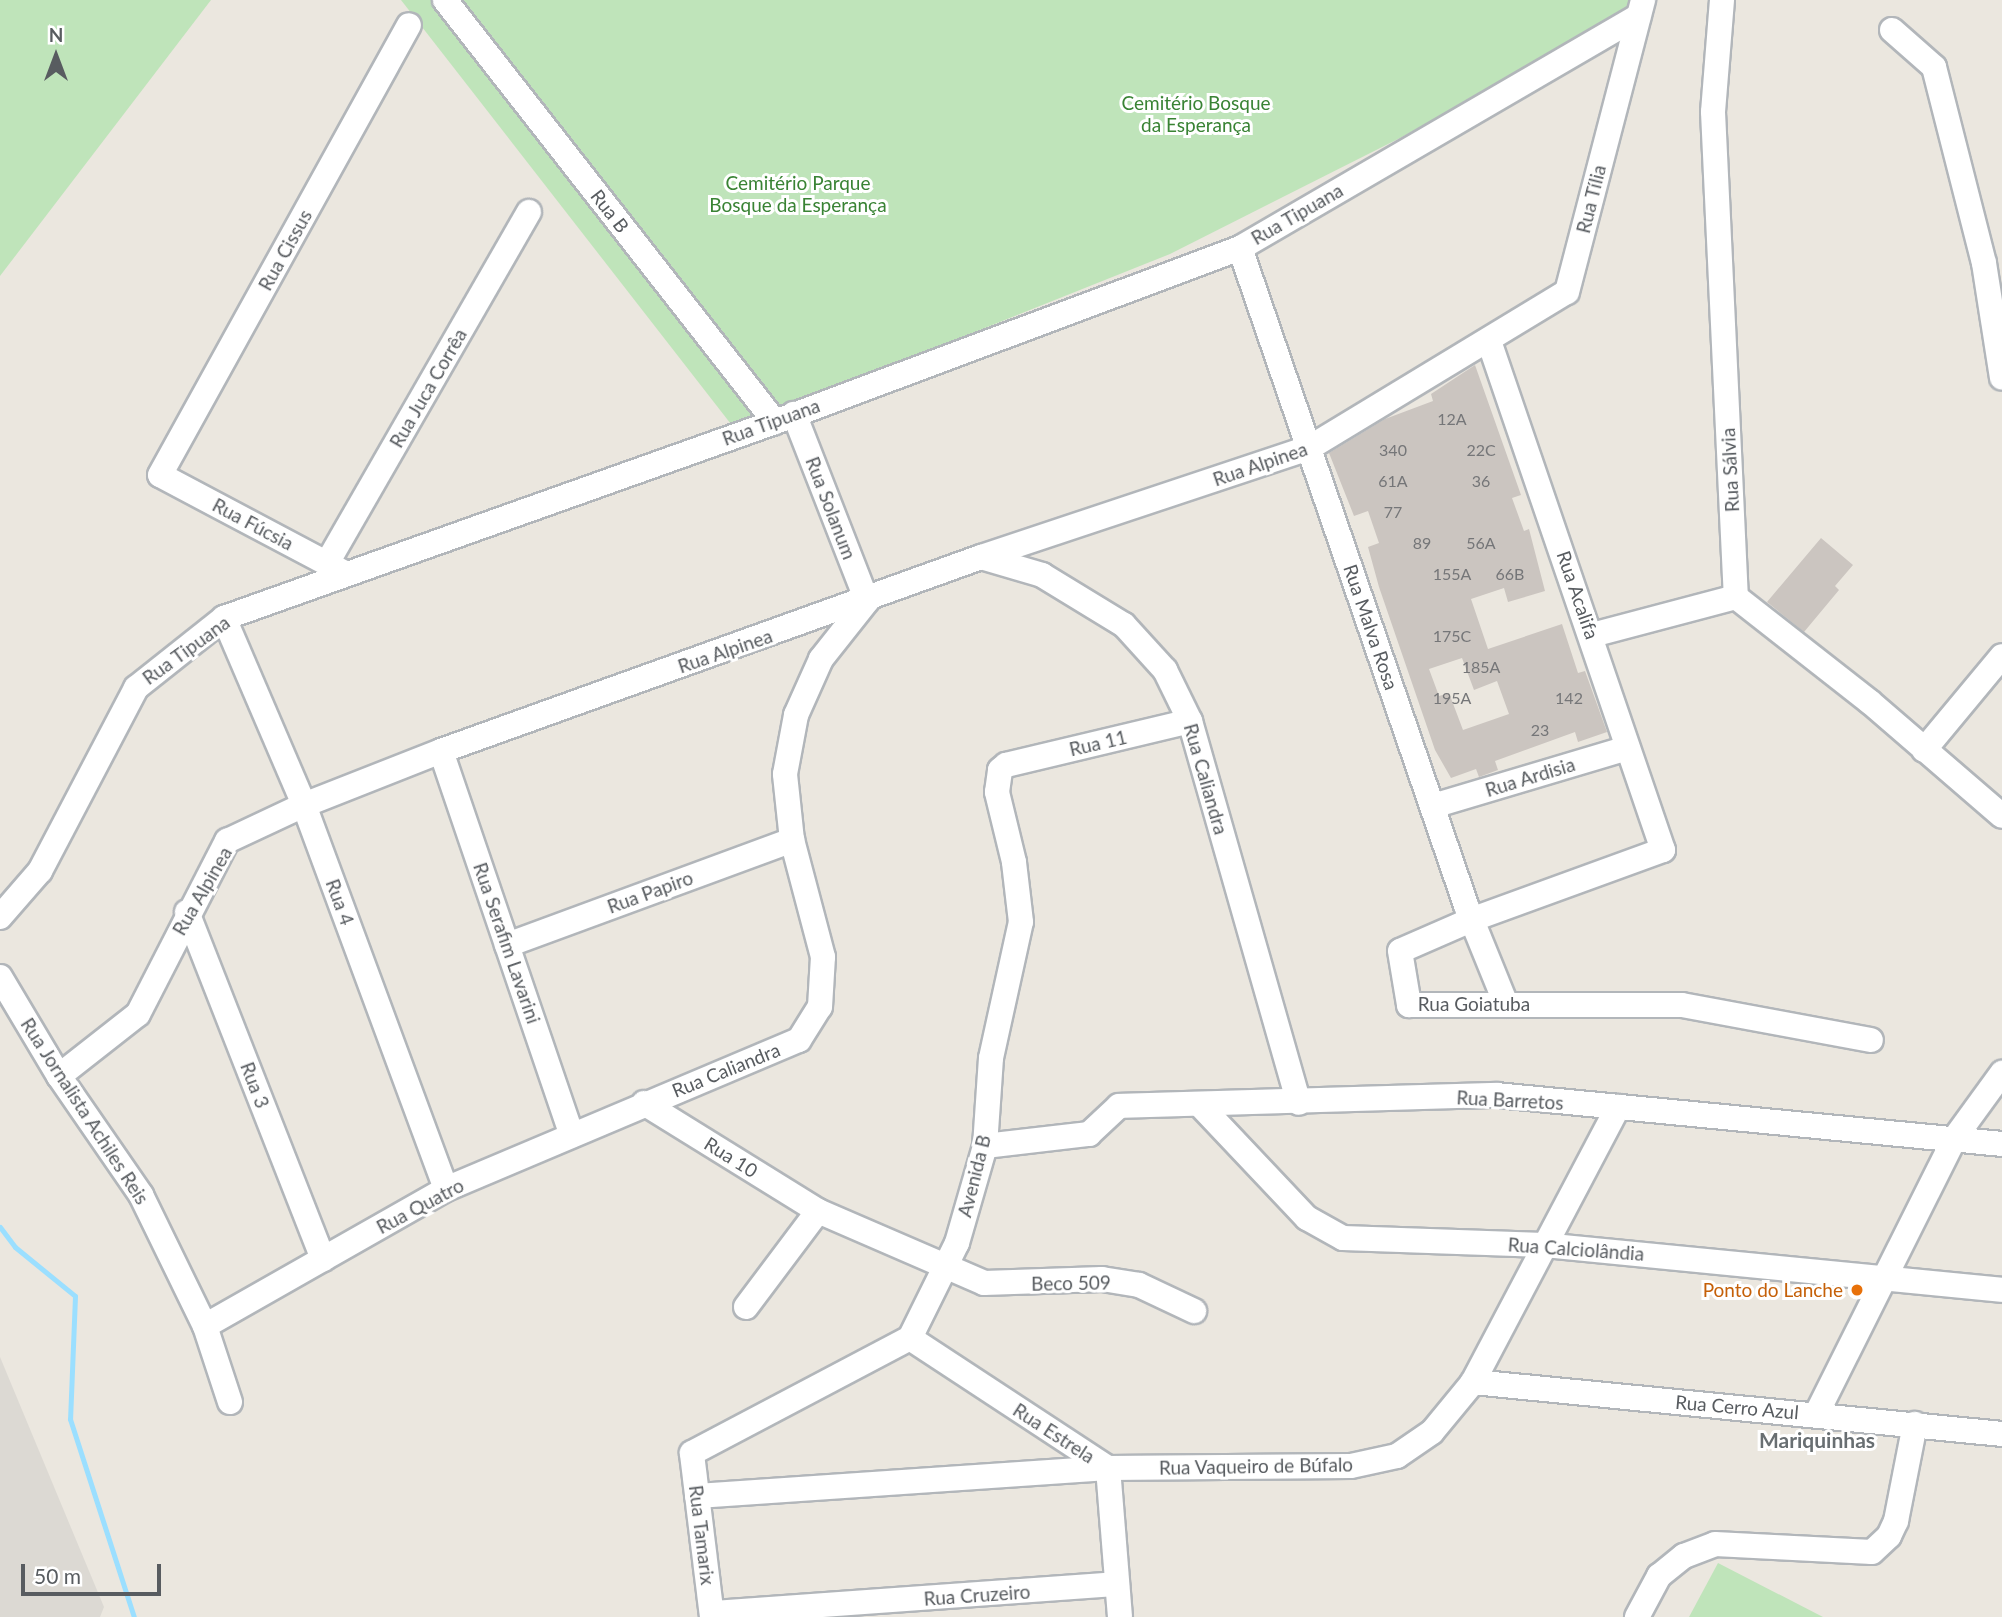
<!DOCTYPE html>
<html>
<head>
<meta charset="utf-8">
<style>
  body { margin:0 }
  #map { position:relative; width:2002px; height:1617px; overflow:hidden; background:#ebe7df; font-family:Lato,sans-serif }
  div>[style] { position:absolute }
  .industrial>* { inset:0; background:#dcd9d3 }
  .green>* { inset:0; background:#bfe4ba }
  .stream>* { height:5px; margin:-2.5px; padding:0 2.5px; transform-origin:2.5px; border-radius:2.5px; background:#9bdfff }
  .building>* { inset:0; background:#cbc5c0 }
  .roads { filter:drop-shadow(2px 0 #b2b6ba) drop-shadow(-2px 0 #b2b6ba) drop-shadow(0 2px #b2b6ba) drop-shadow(0 -2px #b2b6ba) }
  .minor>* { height:24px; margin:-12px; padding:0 12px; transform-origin:12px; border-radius:12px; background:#fff }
  .dots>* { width:19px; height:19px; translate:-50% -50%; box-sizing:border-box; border:4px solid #fff; border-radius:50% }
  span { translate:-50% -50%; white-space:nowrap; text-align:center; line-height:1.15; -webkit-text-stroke:6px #fff; paint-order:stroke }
  .number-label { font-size:16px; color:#757678 }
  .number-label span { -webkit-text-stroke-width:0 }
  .park-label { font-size:19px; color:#398334 }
  .street-label { font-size:19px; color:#585c60 }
  .food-label { font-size:19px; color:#c56008 }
  .right { translate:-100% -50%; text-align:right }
  .neighbourhood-label { font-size:21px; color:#696f72; font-weight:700 }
  .north { position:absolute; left:21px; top:21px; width:70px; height:70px; -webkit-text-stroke:5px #fff; paint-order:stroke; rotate:0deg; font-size:19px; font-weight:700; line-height:28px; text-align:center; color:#585c60 }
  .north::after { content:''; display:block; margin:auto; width:24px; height:32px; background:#585c60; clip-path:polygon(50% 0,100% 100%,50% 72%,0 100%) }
  .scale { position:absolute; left:21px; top:1564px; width:140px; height:32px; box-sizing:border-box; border:4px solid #585c60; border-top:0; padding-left:9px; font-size:21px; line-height:24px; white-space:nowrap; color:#585c60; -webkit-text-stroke:5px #fff; paint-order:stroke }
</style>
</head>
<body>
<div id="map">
  <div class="industrial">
    <div style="clip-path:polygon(0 1357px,104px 1607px,100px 1617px,0 1617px)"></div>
  </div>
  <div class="green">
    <div style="clip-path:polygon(0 0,211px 0,0 276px)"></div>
    <div style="clip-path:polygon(401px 0,1633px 0,1628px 13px,1400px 138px,1170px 254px,734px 428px)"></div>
    <div style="clip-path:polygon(1718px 1563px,1823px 1617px,1689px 1617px)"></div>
  </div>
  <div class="stream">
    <div style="left:0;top:1227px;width:25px;rotate:53deg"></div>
    <div style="left:15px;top:1247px;width:77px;rotate:39.2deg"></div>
    <div style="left:75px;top:1296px;width:123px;rotate:92.3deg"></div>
    <div style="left:70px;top:1419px;width:208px;rotate:72.1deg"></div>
  </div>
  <div class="building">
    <div style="clip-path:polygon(evenodd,1475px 365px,1521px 495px,1512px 498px,1524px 531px,1529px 529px,1545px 591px,1508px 602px,1504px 588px,1471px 599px,1488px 649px,1562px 624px,1578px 673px,1585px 671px,1607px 732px,1578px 742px,1575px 732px,1495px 761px,1498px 770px,1479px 777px,1476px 769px,1451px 778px,1435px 750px,1379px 587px,1368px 547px,1379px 543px,1368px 511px,1354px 516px,1329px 453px,1385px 419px,1433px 401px,1431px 394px,1475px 365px,1462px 658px,1474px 690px,1497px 681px,1509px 714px,1463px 730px,1449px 693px,1439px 696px,1429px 669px,1462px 658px)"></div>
    <div style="clip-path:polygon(1821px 538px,1853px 565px,1835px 586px,1839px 590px,1804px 632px,1767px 602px)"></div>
  </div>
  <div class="roads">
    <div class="minor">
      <div style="left:445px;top:0;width:536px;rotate:51.97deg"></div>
      <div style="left:1722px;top:0;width:112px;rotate:94.6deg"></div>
      <div style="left:1713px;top:112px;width:486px;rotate:87.3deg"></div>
      <div style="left:1736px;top:597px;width:170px;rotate:38.1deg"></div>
      <div style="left:1870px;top:702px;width:174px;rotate:40.8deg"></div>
      <div style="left:1892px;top:30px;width:56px;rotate:41.4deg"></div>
      <div style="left:1934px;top:67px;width:202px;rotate:75.7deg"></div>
      <div style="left:1984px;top:263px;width:116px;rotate:81.1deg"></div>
      <div style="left:1240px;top:248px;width:698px;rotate:71.02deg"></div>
      <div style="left:1467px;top:908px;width:104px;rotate:67.9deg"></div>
      <div style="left:1489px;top:341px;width:538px;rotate:71.13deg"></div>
      <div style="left:1663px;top:850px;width:204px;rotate:160deg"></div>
      <div style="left:1471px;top:920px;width:77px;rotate:156.4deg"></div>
      <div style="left:1400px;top:951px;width:55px;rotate:80.5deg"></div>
      <div style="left:1409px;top:1005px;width:273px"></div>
      <div style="left:1682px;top:1005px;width:192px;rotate:10.5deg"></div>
      <div style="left:981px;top:557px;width:64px;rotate:16.4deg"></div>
      <div style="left:1042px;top:575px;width:96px;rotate:31.4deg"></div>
      <div style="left:1124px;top:625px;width:61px;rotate:47.7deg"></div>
      <div style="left:1165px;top:670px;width:57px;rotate:63.9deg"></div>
      <div style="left:1190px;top:721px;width:397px;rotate:74.1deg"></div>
      <div style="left:327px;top:563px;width:405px;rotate:-60.1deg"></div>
      <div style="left:345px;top:573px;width:209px;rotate:-152.1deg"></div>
      <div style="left:160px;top:475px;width:514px;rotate:-61.04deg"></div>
      <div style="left:224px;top:618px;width:203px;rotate:66.8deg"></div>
      <div style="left:304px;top:805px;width:409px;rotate:69.7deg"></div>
      <div style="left:1592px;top:635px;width:149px;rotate:-14.8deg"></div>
      <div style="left:1924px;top:750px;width:122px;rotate:-50.3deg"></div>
      <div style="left:441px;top:751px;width:406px;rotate:71.2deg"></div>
      <div style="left:1433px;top:806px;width:203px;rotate:-16.6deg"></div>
      <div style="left:187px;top:912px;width:373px;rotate:68.6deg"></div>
      <div style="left:0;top:917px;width:61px;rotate:-49deg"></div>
      <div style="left:40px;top:871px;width:207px;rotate:-62.3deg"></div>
      <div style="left:136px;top:688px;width:112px;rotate:-38.5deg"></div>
      <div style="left:224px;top:618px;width:585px;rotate:-19.58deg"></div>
      <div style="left:775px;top:422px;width:496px;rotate:-20.5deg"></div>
      <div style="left:1240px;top:248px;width:461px;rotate:-30.2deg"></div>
      <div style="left:507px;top:945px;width:304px;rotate:-20.2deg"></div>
      <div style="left:0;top:977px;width:115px;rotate:59.2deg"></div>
      <div style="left:59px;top:1076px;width:145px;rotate:55.4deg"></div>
      <div style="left:141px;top:1195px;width:146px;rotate:64deg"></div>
      <div style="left:205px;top:1326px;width:80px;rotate:71.8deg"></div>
      <div style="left:59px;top:1076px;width:100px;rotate:-38.1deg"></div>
      <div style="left:138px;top:1014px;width:195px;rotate:-62.8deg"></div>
      <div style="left:227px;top:841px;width:85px;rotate:-25.1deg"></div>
      <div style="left:304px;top:805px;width:147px;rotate:-21.5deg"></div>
      <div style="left:441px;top:751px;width:574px;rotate:-19.76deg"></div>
      <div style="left:981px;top:557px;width:346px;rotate:-18.4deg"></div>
      <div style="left:1309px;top:448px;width:301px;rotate:-31.2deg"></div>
      <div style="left:1567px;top:292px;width:302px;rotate:-75.4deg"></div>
      <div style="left:644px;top:1103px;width:205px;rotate:31.8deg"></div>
      <div style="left:818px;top:1211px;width:181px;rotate:23.4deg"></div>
      <div style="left:984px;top:1283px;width:118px;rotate:-1.9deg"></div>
      <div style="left:1102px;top:1279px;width:37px;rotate:9deg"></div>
      <div style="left:1139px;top:1285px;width:61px;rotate:25.3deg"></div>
      <div style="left:1201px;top:1106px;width:154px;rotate:46.6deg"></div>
      <div style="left:1307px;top:1218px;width:41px;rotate:29.1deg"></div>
      <div style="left:1343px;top:1238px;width:201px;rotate:2deg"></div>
      <div style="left:1544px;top:1245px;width:460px;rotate:5.6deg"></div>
      <div style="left:985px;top:1146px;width:105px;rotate:-6.6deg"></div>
      <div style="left:1089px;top:1134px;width:41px;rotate:-43deg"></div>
      <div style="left:1119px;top:1106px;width:377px;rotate:-1.7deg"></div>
      <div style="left:1496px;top:1095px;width:508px;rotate:5.53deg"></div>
      <div style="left:746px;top:1307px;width:120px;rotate:-53.1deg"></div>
      <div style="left:205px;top:1326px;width:277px;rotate:-29.6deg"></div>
      <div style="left:446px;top:1189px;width:383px;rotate:-22.9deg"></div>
      <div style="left:799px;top:1040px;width:39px;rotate:-58deg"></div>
      <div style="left:820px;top:1007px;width:50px;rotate:-86.6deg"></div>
      <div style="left:823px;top:957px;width:121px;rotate:-104.8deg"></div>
      <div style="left:792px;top:840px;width:66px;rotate:-96.1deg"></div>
      <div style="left:785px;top:774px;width:60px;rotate:-79.4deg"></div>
      <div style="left:796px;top:715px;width:61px;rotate:-65.9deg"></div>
      <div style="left:821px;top:659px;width:74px;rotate:-51.6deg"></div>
      <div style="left:867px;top:601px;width:201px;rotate:-111.3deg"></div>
      <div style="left:910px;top:1338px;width:237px;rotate:33.3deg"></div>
      <div style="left:1108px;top:1468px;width:149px;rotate:85.4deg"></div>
      <div style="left:1473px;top:1382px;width:532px;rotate:5.61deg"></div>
      <div style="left:1816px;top:1415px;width:309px;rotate:-63.4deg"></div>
      <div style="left:1954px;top:1139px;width:82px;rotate:-54deg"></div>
      <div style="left:697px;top:1496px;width:412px;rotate:-3.9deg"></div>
      <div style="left:1108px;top:1468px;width:243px;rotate:-0.5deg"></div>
      <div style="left:1351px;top:1466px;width:47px;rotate:-12.3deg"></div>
      <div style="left:1397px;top:1456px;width:42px;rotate:-34.4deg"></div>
      <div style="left:1432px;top:1432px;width:65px;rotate:-50.6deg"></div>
      <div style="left:1473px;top:1382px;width:311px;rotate:-62.2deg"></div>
      <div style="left:712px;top:1613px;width:406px;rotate:-4.1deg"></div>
      <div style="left:712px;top:1617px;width:165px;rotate:-97deg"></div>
      <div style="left:692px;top:1453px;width:246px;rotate:-27.8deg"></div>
      <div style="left:910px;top:1338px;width:106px;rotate:-63.7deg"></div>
      <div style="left:957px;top:1243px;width:101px;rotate:-73.9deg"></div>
      <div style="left:985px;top:1146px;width:88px;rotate:-86.1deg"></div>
      <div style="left:991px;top:1058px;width:139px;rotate:-77.6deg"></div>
      <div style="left:1021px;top:922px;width:60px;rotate:-96.7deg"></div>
      <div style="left:1014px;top:862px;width:72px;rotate:-103.7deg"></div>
      <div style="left:997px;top:792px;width:22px;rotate:-82deg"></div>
      <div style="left:1000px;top:770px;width:8px;rotate:-40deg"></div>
      <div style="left:1006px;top:765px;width:189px;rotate:-13.4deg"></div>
      <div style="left:1637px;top:1617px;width:47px;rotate:-61.8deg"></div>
      <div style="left:1659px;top:1576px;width:32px;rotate:-39deg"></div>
      <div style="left:1684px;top:1556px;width:33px;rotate:-21deg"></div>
      <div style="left:1715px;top:1544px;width:157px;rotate:2.9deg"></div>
      <div style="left:1872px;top:1552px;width:23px;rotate:-43deg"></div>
      <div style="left:1889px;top:1536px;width:17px;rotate:-65deg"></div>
      <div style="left:1896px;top:1521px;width:99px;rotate:-78.9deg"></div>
    </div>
  </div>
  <div class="dots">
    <div style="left:1857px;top:1290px;background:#e8710a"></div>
  </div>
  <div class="number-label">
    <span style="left:1452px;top:419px">12A</span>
    <span style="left:1393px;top:450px">340</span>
    <span style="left:1481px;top:450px">22C</span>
    <span style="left:1393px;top:481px">61A</span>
    <span style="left:1481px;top:481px">36</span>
    <span style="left:1393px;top:512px">77</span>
    <span style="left:1422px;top:543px">89</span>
    <span style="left:1481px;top:543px">56A</span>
    <span style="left:1452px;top:574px">155A</span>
    <span style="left:1510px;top:574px">66B</span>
    <span style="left:1452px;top:636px">175C</span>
    <span style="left:1481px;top:667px">185A</span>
    <span style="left:1452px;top:698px">195A</span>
    <span style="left:1569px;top:698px">142</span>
    <span style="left:1540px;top:730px">23</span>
  </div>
  <div class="park-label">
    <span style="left:1196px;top:114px">Cemitério Bosque<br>da Esperança</span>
    <span style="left:798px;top:194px">Cemitério Parque<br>Bosque da Esperança</span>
  </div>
  <div class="street-label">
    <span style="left:1591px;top:199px;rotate:-76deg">Rua Tília</span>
    <span style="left:610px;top:211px;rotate:52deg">Rua B</span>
    <span style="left:1297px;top:214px;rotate:-30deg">Rua Tipuana</span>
    <span style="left:285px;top:250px;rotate:-61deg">Rua Cissus</span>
    <span style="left:428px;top:388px;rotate:-60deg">Rua Juca Corrêa</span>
    <span style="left:771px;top:422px;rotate:-20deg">Rua Tipuana</span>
    <span style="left:1260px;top:464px;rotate:-19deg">Rua Alpinea</span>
    <span style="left:1730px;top:470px;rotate:-93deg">Rua Sálvia</span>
    <span style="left:831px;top:508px;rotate:69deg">Rua Solanum</span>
    <span style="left:253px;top:524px;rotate:28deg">Rua Fúcsia</span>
    <span style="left:1578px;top:595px;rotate:71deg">Rua Acalifa</span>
    <span style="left:1371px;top:627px;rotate:71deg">Rua Malva Rosa</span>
    <span style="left:186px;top:650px;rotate:-36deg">Rua Tipuana</span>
    <span style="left:725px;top:651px;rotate:-19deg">Rua Alpinea</span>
    <span style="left:1098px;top:743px;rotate:-13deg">Rua 11</span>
    <span style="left:1530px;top:777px;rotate:-17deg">Rua Ardisia</span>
    <span style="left:1206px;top:779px;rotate:74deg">Rua Caliandra</span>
    <span style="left:202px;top:891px;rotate:-60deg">Rua Alpinea</span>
    <span style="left:650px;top:892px;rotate:-20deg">Rua Papiro</span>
    <span style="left:340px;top:902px;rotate:70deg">Rua 4</span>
    <span style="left:507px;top:943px;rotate:71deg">Rua Serafim Lavarini</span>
    <span style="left:1474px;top:1004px">Rua Goiatuba</span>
    <span style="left:726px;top:1070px;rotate:-22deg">Rua Caliandra</span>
    <span style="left:255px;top:1085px;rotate:69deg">Rua 3</span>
    <span style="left:1510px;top:1100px;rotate:3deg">Rua Barretos</span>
    <span style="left:85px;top:1111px;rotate:57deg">Rua Jornalista Achiles Reis</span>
    <span style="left:731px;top:1157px;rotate:32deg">Rua 10</span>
    <span style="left:974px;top:1176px;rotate:-76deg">Avenida B</span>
    <span style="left:420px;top:1206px;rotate:-28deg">Rua Quatro</span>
    <span style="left:1576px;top:1249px;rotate:4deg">Rua Calciolândia</span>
    <span style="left:1071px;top:1283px;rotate:-1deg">Beco 509</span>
    <span style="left:1737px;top:1407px;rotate:5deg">Rua Cerro Azul</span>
    <span style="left:1054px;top:1433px;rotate:33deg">Rua Estrela</span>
    <span style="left:1256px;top:1466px;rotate:-1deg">Rua Vaqueiro de Búfalo</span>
    <span style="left:702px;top:1535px;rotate:83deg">Rua Tamarix</span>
    <span style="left:977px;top:1595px;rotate:-4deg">Rua Cruzeiro</span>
  </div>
  <div class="food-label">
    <span class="right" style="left:1843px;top:1290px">Ponto do Lanche</span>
  </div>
  <div class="neighbourhood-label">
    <span style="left:1817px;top:1440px">Mariquinhas</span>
  </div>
  <div class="north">N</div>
  <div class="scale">50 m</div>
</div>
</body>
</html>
